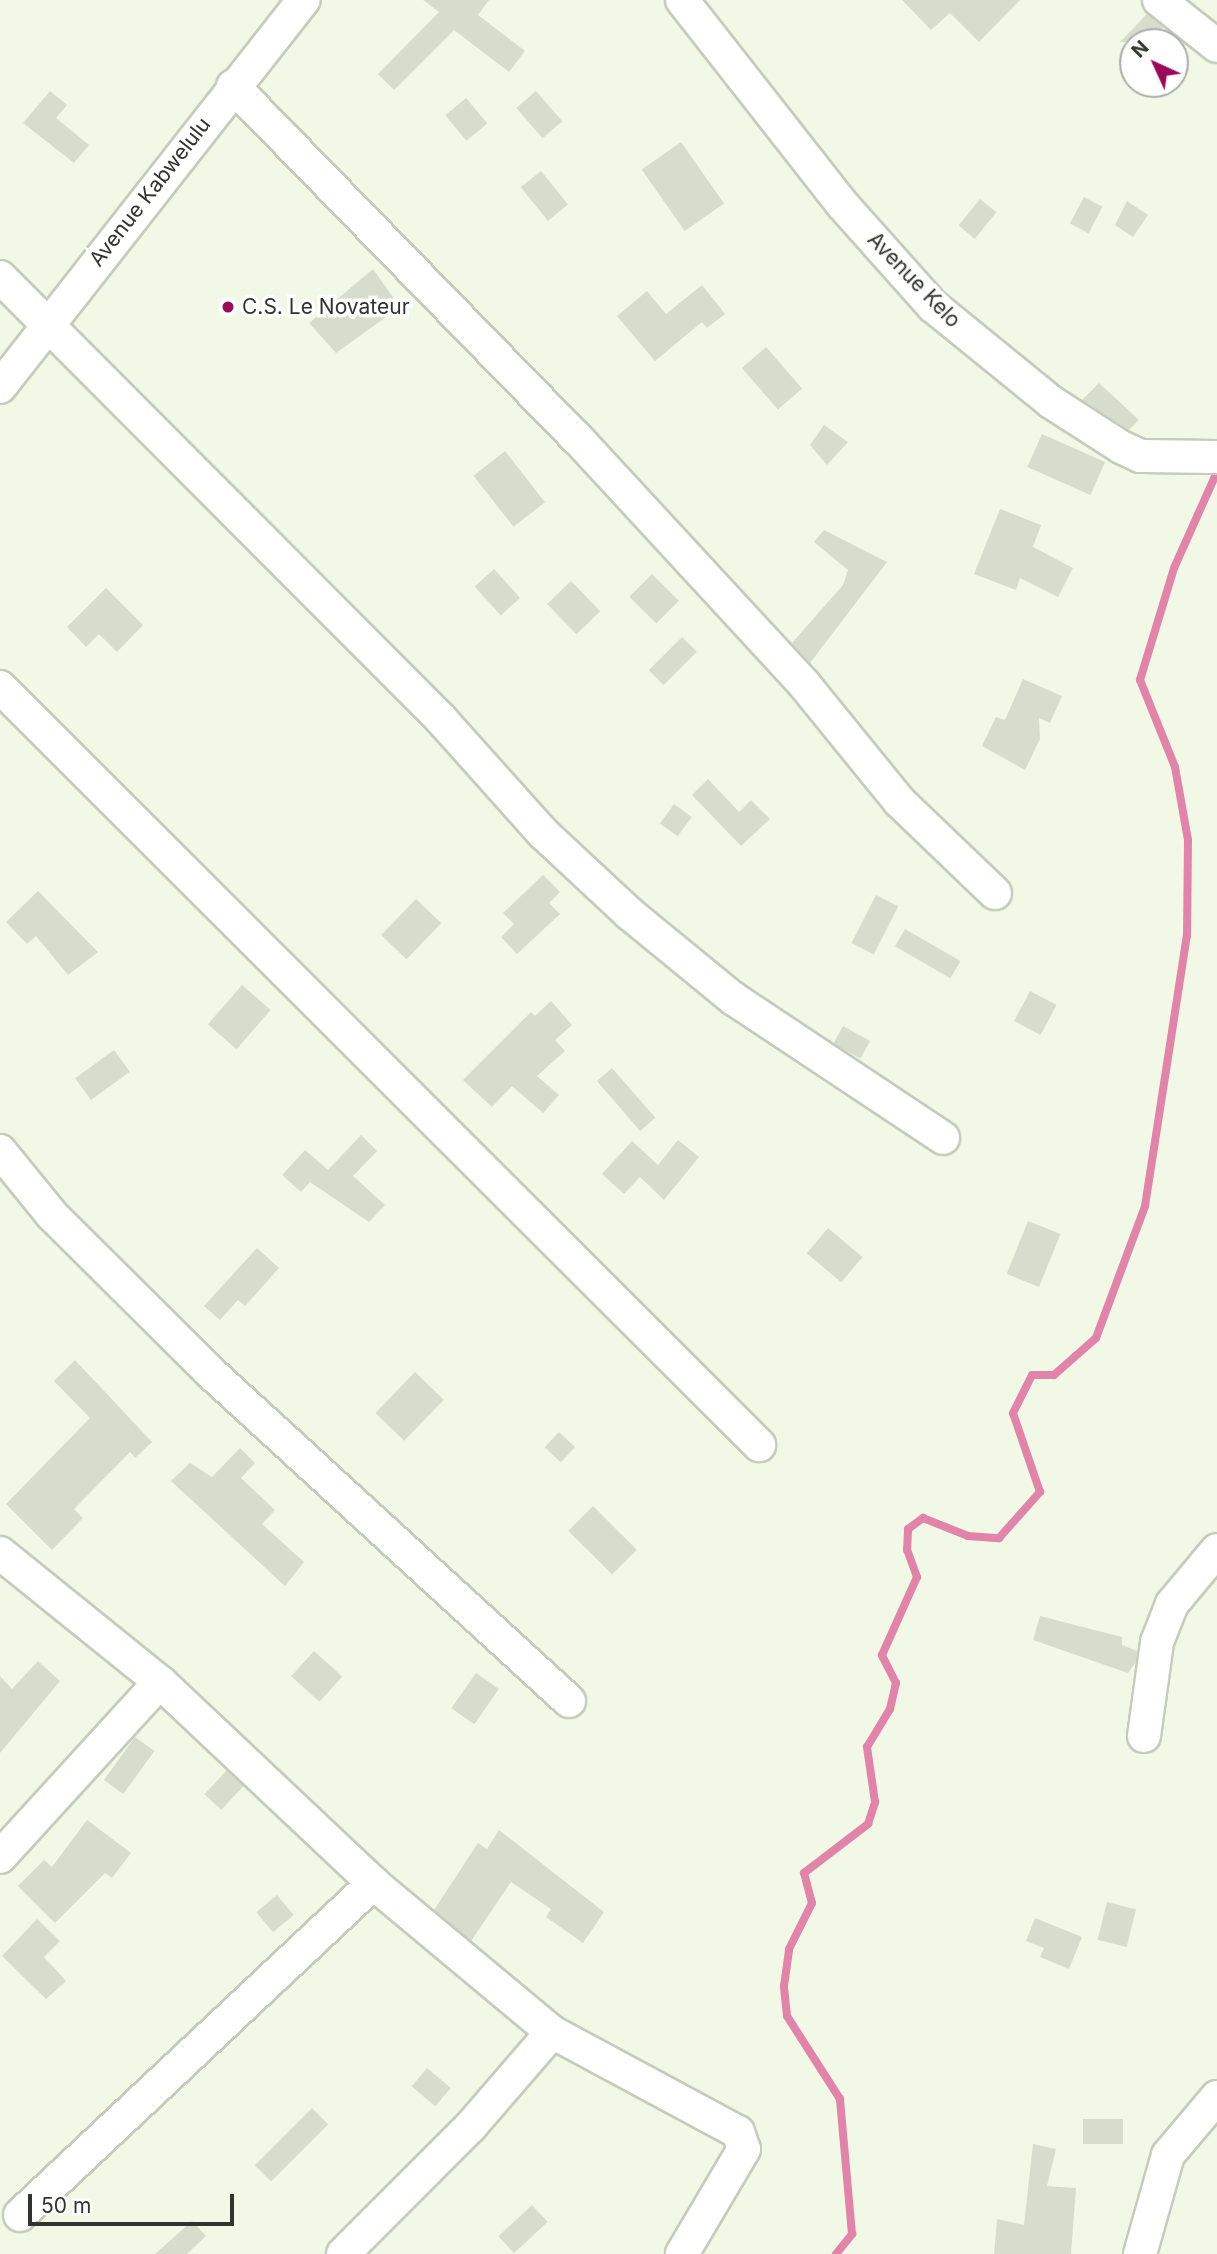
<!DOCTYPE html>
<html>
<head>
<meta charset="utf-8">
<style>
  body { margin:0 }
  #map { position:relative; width:1217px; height:2254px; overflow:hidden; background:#f1f8e6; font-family:Inter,sans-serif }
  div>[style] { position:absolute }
  .stream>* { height:8px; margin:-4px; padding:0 4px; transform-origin:4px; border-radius:4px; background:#e284a9 }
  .building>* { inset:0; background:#d6ddcc; transform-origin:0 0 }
  .roads { filter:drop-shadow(2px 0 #c5ccba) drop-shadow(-2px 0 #c5ccba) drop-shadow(0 2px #c5ccba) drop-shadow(0 -2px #c5ccba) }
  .minor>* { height:32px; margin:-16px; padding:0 16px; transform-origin:16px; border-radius:16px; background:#fff }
  .dots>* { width:19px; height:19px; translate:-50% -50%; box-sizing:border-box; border:4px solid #fff; border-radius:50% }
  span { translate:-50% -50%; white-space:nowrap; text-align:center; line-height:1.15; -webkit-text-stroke:7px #fff; paint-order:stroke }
  .street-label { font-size:21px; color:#31342d }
  .poi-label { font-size:21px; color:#31342d }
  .left { translate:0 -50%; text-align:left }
  .north { position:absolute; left:1119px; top:28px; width:70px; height:70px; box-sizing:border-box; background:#fff; border:2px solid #adaeab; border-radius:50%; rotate:315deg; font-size:19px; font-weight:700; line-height:28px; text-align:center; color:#31342d }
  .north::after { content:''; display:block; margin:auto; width:24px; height:32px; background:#9b0a59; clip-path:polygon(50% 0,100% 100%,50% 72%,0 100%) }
  .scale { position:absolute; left:28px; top:2194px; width:206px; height:32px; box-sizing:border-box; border:4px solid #31342d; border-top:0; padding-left:9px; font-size:21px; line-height:24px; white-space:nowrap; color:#31342d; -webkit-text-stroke:5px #fff; paint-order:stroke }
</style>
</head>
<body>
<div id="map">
  <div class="stream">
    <div style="left:836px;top:2254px;width:26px;rotate:-51deg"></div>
    <div style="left:852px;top:2234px;width:136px;rotate:-95.1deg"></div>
    <div style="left:840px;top:2099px;width:98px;rotate:-122.6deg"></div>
    <div style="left:787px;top:2016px;width:30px;rotate:-96deg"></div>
    <div style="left:784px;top:1986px;width:37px;rotate:-82deg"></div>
    <div style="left:789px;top:1949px;width:51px;rotate:-63.4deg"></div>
    <div style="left:812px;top:1903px;width:31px;rotate:-105deg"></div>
    <div style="left:804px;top:1873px;width:81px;rotate:-37.4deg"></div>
    <div style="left:868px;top:1824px;width:23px;rotate:-72deg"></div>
    <div style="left:875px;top:1802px;width:56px;rotate:-98.3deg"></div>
    <div style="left:867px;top:1747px;width:44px;rotate:-58.8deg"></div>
    <div style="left:890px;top:1709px;width:27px;rotate:-77deg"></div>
    <div style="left:896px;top:1683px;width:31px;rotate:-117deg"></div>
    <div style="left:882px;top:1655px;width:85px;rotate:-65.8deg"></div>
    <div style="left:917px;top:1577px;width:29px;rotate:-110deg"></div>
    <div style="left:907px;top:1550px;width:21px;rotate:-87deg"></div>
    <div style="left:908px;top:1529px;width:19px;rotate:-36deg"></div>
    <div style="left:923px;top:1518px;width:48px;rotate:21.8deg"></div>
    <div style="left:968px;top:1536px;width:31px;rotate:4deg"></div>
    <div style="left:999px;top:1538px;width:62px;rotate:-48.3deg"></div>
    <div style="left:1040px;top:1492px;width:83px;rotate:-108.9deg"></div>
    <div style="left:1013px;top:1413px;width:42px;rotate:-63.4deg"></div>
    <div style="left:1032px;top:1375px;width:22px"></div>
    <div style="left:1054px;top:1375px;width:56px;rotate:-41.4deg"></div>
    <div style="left:1096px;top:1338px;width:141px;rotate:-69.6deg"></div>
    <div style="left:1145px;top:1206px;width:273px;rotate:-81.2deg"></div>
    <div style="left:1187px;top:936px;width:96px;rotate:-89.4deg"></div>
    <div style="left:1188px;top:840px;width:74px;rotate:-100.1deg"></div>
    <div style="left:1175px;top:767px;width:94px;rotate:-111.9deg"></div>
    <div style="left:1140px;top:680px;width:117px;rotate:-73.1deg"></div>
    <div style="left:1174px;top:568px;width:105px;rotate:-65.9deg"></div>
  </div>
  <div class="building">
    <div style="clip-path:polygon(423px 0,489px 0,478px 15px,525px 51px,509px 72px,454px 30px,394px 90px,378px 74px,439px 12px)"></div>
    <div style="clip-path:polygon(902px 0,1020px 0,979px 42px,950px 13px,931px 30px)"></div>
    <div style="clip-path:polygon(1147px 14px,1163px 27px,1149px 42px,1120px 42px)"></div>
    <div style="clip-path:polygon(50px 91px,67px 105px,56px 118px,89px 145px,74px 163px,23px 123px)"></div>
    <div style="left:536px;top:91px;width:40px;height:26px;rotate:49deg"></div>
    <div style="left:466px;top:98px;width:33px;height:27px;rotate:50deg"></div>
    <div style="left:681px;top:142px;width:75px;height:48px;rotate:55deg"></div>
    <div style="left:541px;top:171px;width:43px;height:26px;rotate:51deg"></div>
    <div style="left:1084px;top:197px;width:21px;height:30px;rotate:28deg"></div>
    <div style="left:980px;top:199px;width:21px;height:34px;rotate:39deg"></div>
    <div style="clip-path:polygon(1127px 201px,1148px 215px,1133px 237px,1115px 225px)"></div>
    <div style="clip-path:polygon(373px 269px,400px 307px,336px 353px,309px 323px)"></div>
    <div style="clip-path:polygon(702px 285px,725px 314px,707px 328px,702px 322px,655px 361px,617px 316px,647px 291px,666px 314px)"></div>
    <div style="left:766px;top:347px;width:55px;height:32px;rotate:49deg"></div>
    <div style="clip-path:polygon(1099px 383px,1139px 420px,1129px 430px,1082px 400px)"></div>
    <div style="clip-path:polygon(824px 425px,848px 442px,827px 465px,810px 445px)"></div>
    <div style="left:1042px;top:434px;width:69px;height:36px;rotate:24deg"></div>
    <div style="left:505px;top:451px;width:65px;height:40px;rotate:52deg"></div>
    <div style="clip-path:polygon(1000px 509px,1041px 525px,1033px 547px,1073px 568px,1058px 597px,1020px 578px,1016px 590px,974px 574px)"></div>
    <div style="clip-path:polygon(824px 530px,887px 562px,810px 663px,792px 643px,843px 585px,848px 570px,814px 542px)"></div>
    <div style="left:494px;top:569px;width:39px;height:26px;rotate:48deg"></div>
    <div style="left:652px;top:574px;width:38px;height:32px;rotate:45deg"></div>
    <div style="left:571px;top:581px;width:42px;height:33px;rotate:46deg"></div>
    <div style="clip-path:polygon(106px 588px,143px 625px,117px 652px,99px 634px,86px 647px,67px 627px)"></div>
    <div style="left:682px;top:637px;width:21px;height:47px;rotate:45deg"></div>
    <div style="clip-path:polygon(1023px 679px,1062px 696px,1050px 723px,1039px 718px,1040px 739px,1025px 770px,982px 746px,996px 717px,1005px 720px)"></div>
    <div style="clip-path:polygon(708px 779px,739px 812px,751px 800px,770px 819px,741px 846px,692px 795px)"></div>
    <div style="left:674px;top:804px;width:22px;height:24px;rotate:36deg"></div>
    <div style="clip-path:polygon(543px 875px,560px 892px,549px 903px,560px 914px,517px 954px,501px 937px,514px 924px,503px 913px)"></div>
    <div style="clip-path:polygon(38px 891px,98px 952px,68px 975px,36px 936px,27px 944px,6px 922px)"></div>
    <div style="left:876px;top:895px;width:25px;height:54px;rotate:27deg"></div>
    <div style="left:416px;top:899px;width:35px;height:50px;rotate:44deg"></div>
    <div style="left:905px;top:929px;width:64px;height:20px;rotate:30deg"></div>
    <div style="left:242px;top:985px;width:38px;height:52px;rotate:41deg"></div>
    <div style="left:1030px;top:991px;width:30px;height:34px;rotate:28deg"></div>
    <div style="clip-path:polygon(551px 1001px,572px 1025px,555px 1040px,565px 1051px,537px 1076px,559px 1095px,543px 1113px,512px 1086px,492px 1107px,463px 1080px,531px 1012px,535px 1016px)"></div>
    <div style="left:843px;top:1026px;width:31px;height:20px;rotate:29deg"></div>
    <div style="left:114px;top:1050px;width:27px;height:48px;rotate:54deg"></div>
    <div style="left:612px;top:1068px;width:66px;height:20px;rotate:49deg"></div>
    <div style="clip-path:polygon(361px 1135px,377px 1151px,353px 1176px,385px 1205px,369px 1222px,310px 1182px,301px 1192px,282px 1175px,305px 1150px,328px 1170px)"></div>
    <div style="clip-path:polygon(678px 1140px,699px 1157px,664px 1200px,640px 1177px,624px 1194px,602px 1174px,632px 1141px,658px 1165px)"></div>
    <div style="left:1028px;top:1221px;width:35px;height:57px;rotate:22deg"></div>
    <div style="left:828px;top:1228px;width:45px;height:33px;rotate:40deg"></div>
    <div style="clip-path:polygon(257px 1248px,279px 1268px,245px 1306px,238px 1300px,220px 1320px,204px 1306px)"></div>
    <div style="clip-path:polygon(75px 1360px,152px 1442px,135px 1458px,130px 1452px,74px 1509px,83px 1518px,52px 1550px,6px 1504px,90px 1418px,54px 1381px)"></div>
    <div style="left:415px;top:1372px;width:40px;height:57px;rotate:44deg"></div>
    <div style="left:559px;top:1432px;width:22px;height:21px;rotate:43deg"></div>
    <div style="clip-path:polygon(240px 1448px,255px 1463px,241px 1478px,275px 1510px,262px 1524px,304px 1562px,285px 1586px,171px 1481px,190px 1463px,212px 1477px)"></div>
    <div style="left:593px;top:1506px;width:62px;height:35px;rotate:45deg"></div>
    <div style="clip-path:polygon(1040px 1616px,1122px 1637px,1122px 1645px,1137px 1651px,1136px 1662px,1128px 1673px,1033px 1640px)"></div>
    <div style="left:314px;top:1651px;width:38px;height:34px;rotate:42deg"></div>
    <div style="clip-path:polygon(38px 1661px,60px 1681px,0 1753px,0 1676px,12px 1689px)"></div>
    <div style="left:476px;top:1673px;width:28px;height:43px;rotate:35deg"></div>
    <div style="left:135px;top:1737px;width:24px;height:53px;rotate:36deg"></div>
    <div style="left:227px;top:1770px;width:23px;height:33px;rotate:43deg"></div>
    <div style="clip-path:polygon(87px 1820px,131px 1853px,112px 1878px,105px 1873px,55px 1923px,18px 1886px,44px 1860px,52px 1867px)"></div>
    <div style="clip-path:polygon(499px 1830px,604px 1912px,583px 1943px,546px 1917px,551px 1909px,511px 1882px,471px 1941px,434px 1910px,478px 1843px,487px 1849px)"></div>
    <div style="left:277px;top:1895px;width:26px;height:27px;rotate:50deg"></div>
    <div style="left:1107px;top:1902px;width:30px;height:39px;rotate:14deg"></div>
    <div style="clip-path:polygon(1035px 1918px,1082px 1937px,1069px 1969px,1040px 1957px,1044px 1948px,1026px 1941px)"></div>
    <div style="clip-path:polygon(37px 1919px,60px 1941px,44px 1957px,66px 1981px,46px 1999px,2px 1956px)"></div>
    <div style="left:427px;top:2068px;width:31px;height:24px;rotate:40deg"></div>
    <div style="left:312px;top:2108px;width:23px;height:81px;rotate:45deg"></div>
    <div style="left:1083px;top:2119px;width:40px;height:25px"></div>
    <div style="clip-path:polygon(1033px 2144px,1056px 2149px,1047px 2186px,1076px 2188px,1071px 2254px,994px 2254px,997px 2219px,1024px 2225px)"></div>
    <div style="left:532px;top:2205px;width:23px;height:46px;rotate:47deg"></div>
    <div style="clip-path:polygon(192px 2221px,206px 2236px,187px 2254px,155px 2254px)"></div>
  </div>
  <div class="roads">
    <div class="minor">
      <div style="left:682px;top:0;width:259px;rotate:51.9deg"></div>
      <div style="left:842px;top:204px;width:137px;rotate:48.3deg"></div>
      <div style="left:933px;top:306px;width:152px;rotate:39.1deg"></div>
      <div style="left:1051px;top:402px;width:83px;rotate:32.7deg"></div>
      <div style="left:1121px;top:447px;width:21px;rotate:25deg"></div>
      <div style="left:1140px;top:456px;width:77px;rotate:0.7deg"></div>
      <div style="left:1159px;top:0;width:74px;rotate:38.4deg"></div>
      <div style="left:233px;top:86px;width:492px;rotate:45.7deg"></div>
      <div style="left:577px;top:438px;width:335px;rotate:47.3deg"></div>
      <div style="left:804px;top:684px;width:151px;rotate:50.9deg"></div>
      <div style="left:899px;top:801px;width:133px;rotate:43.8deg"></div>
      <div style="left:0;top:277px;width:624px;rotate:45.06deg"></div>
      <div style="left:441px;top:719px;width:153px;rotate:48.2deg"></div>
      <div style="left:543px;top:833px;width:119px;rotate:43deg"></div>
      <div style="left:630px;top:914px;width:134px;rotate:39.3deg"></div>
      <div style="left:734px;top:999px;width:251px;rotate:33.6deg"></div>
      <div style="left:0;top:387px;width:492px;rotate:-51.9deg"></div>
      <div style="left:0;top:687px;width:1073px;rotate:44.96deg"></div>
      <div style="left:0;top:1151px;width:82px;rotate:50.9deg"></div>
      <div style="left:52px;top:1215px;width:223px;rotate:44.8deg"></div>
      <div style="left:210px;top:1372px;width:487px;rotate:42.5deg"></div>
      <div style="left:0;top:1553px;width:206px;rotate:38.9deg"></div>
      <div style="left:160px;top:1682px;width:293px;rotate:43.3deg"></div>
      <div style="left:373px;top:1883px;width:233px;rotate:39.8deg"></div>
      <div style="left:552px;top:2032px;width:211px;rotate:28.3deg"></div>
      <div style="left:738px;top:2132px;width:18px;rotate:71deg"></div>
      <div style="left:744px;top:2149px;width:122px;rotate:120.6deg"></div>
      <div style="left:1144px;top:1736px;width:95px;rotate:-82.1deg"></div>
      <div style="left:1157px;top:1642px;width:41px;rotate:-68.5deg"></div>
      <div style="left:1172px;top:1604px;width:70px;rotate:-50.2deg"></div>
      <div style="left:0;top:1857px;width:237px;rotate:-47.6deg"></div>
      <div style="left:20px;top:2215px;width:485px;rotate:-43.2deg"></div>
      <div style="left:343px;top:2254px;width:181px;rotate:-45deg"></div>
      <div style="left:471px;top:2126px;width:124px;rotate:-49.2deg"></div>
      <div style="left:1140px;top:2254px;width:103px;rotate:-74.2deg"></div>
      <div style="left:1168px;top:2155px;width:76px;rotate:-49.8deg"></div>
    </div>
  </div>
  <div class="dots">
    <div style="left:228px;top:307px;background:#9b0a59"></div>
  </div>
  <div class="street-label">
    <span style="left:150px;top:192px;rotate:-52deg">Avenue Kabwelulu</span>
    <span style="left:914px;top:280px;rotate:46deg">Avenue Kelo</span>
  </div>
  <div class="poi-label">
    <span class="left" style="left:242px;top:307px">C.S. Le Novateur</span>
  </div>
  <div class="north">N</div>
  <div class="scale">50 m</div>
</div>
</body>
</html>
